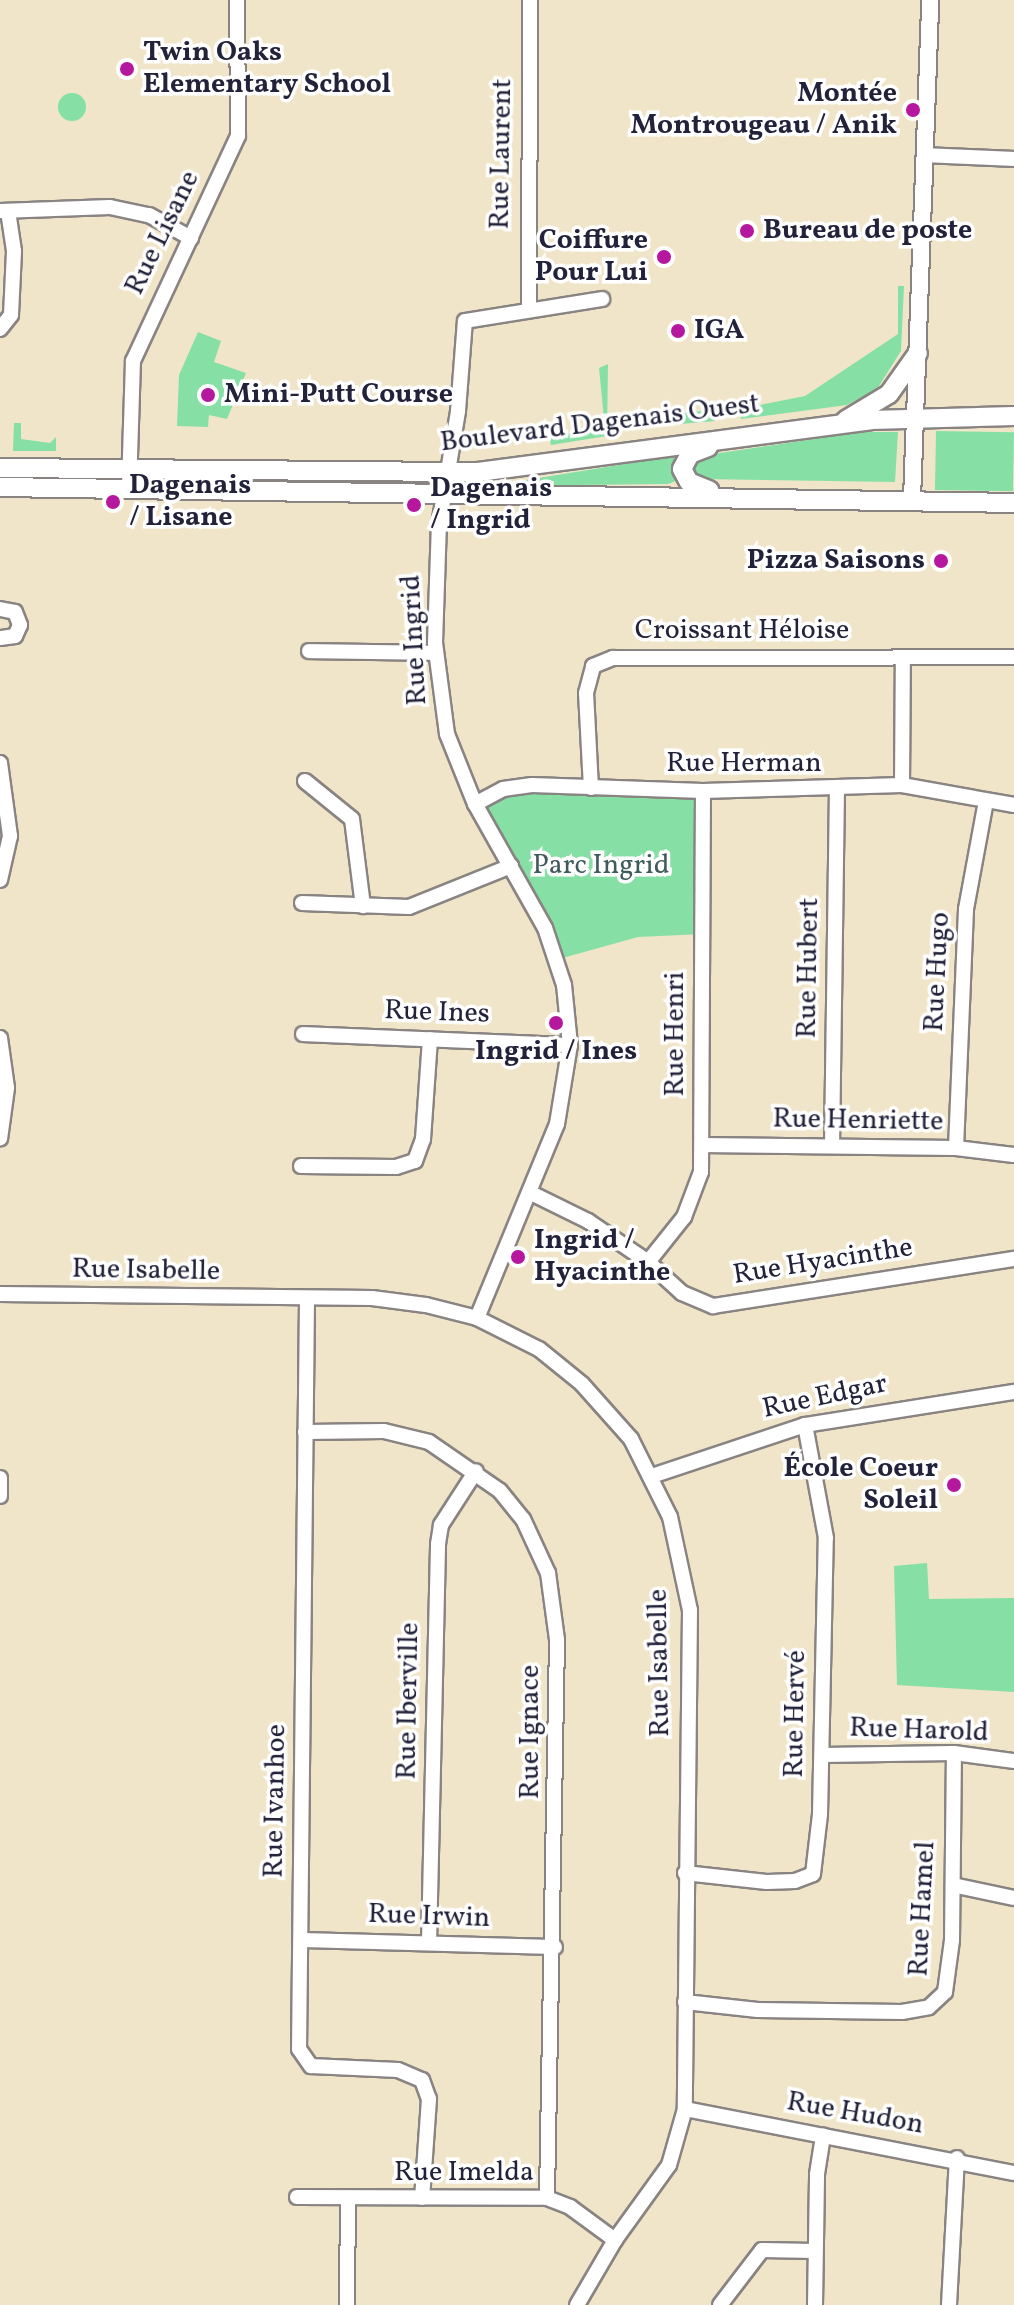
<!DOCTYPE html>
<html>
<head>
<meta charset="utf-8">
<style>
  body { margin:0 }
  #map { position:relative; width:1014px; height:2305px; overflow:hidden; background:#f0e5c9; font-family:Vollkorn,serif }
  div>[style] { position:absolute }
  .green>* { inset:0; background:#86e0a6; transform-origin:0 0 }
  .round { border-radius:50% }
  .roads { filter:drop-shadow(2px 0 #898482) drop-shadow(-2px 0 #898482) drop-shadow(0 2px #898482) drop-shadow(0 -2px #898482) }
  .minor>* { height:14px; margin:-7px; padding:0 7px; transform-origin:7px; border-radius:7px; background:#fff }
  .tertiary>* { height:16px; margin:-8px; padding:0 8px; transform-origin:8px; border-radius:8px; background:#fff }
  .secondary>* { height:18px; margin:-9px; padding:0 9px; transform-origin:9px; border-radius:9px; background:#fff }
  .dots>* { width:22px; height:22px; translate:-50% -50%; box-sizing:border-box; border:4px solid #fff; border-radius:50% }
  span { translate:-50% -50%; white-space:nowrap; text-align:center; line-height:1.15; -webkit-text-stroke:7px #fff; paint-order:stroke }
  .poi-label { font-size:28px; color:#22223b; font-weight:700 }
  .left { translate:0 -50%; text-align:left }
  .right { translate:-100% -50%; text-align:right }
  .street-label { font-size:28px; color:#22223b }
  .park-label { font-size:28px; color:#405b5b }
</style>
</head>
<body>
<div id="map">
  <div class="green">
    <div class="round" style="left:58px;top:93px;width:28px;height:28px"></div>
    <div style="clip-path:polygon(898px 286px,904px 286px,901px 351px,877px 389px,847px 405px,741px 419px,740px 409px,805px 396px,898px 334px)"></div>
    <div style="clip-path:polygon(198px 332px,221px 341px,214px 362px,246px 373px,227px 419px,209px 415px,208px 427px,177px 426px,179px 375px)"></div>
    <div style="clip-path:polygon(608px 364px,607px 436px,551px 445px,549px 436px,605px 429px,599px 368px)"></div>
    <div style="left:714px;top:410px;width:11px;height:87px;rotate:85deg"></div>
    <div style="clip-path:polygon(14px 423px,21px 423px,21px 439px,50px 443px,56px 437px,56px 451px,13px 451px)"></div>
    <div style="left:936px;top:431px;width:78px;height:59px;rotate:1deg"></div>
    <div style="clip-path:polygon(862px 432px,898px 432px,895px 482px,701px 479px,692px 467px,706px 455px)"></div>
    <div style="clip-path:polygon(674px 456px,676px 481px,668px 484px,490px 486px)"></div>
    <div style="clip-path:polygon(503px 789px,695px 790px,706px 811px,703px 934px,638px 937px,559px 959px,475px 804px)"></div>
    <div style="clip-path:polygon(927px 1563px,929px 1599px,1014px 1598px,1014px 1692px,897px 1685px,894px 1566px)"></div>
  </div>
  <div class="roads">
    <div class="minor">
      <div style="left:924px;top:155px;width:90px;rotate:2.5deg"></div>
      <div style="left:0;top:211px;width:110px;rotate:-2.1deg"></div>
      <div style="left:110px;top:207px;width:40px;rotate:12deg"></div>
      <div style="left:149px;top:215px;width:48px;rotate:28.7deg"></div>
      <div style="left:529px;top:309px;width:309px;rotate:-89.8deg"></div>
      <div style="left:0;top:329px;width:18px;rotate:-52deg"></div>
      <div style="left:11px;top:315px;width:64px;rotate:-87.3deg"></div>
      <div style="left:14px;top:251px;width:40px;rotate:-98.5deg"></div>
      <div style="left:129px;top:488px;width:127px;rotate:-88.2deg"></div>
      <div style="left:133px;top:361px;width:248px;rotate:-65deg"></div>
      <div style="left:238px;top:136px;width:136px;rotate:-90.4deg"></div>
      <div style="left:0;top:609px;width:15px;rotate:11deg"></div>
      <div style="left:15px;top:612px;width:14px;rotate:69deg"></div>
      <div style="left:20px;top:625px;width:12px;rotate:114deg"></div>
      <div style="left:15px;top:636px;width:15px;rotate:172deg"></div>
      <div style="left:309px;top:651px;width:126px;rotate:0.9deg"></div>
      <div style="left:0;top:763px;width:74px;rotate:82.2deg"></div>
      <div style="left:10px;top:836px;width:45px;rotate:102.8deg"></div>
      <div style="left:305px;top:781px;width:60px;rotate:39deg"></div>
      <div style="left:352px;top:819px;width:88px;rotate:82.8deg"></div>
      <div style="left:902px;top:785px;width:128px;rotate:-89.6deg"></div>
      <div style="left:591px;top:788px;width:95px;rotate:-93deg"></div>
      <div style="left:586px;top:693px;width:28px;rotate:-75deg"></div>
      <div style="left:593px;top:666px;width:22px;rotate:-22deg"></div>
      <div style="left:613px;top:658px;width:401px;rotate:-0.1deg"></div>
      <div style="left:475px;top:804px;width:32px;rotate:-28deg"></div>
      <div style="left:503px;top:789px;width:29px;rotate:-8deg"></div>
      <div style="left:532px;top:785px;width:171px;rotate:2deg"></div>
      <div style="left:703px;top:791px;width:199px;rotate:-1.7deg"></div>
      <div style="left:902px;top:785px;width:114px;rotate:10.1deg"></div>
      <div style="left:302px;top:903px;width:107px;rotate:2.1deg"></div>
      <div style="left:409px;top:907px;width:110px;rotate:-21.9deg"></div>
      <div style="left:303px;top:1034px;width:267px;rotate:2.4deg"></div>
      <div style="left:0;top:1038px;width:50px;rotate:82deg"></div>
      <div style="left:7px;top:1088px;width:51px;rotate:97.8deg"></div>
      <div style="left:702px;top:1145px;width:254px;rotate:0.7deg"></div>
      <div style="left:956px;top:1148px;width:58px;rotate:6.9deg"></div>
      <div style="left:832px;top:1146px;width:356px;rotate:-89.2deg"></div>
      <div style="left:956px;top:1148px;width:239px;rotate:-87.6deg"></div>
      <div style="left:966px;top:909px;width:110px;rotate:-79.5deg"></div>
      <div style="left:301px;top:1166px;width:95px;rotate:0.6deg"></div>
      <div style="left:396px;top:1167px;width:20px;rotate:-18deg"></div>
      <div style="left:415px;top:1161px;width:23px;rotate:-70deg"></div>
      <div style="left:423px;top:1139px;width:100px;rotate:-86deg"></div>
      <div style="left:531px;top:1193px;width:64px;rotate:26.2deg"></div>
      <div style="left:588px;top:1221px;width:73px;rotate:34.3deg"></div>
      <div style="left:648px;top:1262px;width:46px;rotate:42.4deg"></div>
      <div style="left:682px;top:1293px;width:34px;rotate:23deg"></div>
      <div style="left:713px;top:1306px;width:305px;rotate:-8.9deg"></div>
      <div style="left:648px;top:1262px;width:58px;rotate:-51.3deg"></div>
      <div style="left:684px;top:1217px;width:48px;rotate:-69.3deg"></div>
      <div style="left:701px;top:1172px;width:381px;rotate:-89.7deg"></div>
      <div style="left:0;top:1294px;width:372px;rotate:0.6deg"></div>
      <div style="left:372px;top:1298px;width:54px;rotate:7.4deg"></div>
      <div style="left:426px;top:1305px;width:53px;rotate:14.3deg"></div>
      <div style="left:477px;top:1318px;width:69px;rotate:26.6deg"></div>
      <div style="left:539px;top:1349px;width:55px;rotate:39.1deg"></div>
      <div style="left:582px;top:1384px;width:74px;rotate:48.3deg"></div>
      <div style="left:631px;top:1439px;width:87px;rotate:63.4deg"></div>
      <div style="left:670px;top:1517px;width:95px;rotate:77.9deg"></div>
      <div style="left:690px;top:1610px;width:499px;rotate:90.6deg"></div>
      <div style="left:685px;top:2109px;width:58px;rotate:105.9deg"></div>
      <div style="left:669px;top:2165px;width:92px;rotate:125.8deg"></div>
      <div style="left:615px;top:2240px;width:75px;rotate:120.3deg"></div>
      <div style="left:307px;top:1300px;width:749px;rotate:90.61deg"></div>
      <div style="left:299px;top:2049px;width:21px;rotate:55deg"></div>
      <div style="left:311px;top:2066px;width:87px;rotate:2.6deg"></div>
      <div style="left:398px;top:2070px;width:26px;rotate:23deg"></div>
      <div style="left:422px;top:2080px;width:20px;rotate:70deg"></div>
      <div style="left:429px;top:2099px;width:99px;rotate:94deg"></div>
      <div style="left:477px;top:1318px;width:210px;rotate:-67.6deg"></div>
      <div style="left:557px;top:1124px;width:80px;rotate:-80.7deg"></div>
      <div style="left:570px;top:1045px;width:60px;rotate:-95.7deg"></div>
      <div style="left:564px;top:985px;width:60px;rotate:-108.4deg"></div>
      <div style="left:545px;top:928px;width:142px;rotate:-119.4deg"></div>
      <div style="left:475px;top:804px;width:75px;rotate:-111.8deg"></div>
      <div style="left:447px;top:734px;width:92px;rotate:-97.5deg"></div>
      <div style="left:435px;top:643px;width:118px;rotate:-88.1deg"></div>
      <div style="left:439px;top:525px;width:116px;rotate:-80.5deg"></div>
      <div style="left:458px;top:411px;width:90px;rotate:-85.6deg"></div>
      <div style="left:465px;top:321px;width:139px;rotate:-9.1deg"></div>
      <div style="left:305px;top:1432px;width:79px;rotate:-0.7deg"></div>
      <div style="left:384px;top:1431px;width:46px;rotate:13.7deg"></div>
      <div style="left:429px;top:1442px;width:86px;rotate:34.6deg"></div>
      <div style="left:500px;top:1491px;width:36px;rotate:51deg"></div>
      <div style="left:523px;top:1519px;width:60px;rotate:65.2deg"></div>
      <div style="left:548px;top:1573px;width:68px;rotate:82.3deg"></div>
      <div style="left:557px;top:1640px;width:558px;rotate:91.03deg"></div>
      <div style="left:652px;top:1476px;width:161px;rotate:-18.4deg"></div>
      <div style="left:805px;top:1425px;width:212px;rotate:-9deg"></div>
      <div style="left:0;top:1478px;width:18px;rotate:90deg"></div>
      <div style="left:822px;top:1755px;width:132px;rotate:-0.9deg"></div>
      <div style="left:954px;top:1753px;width:61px;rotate:7.6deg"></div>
      <div style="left:685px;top:1873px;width:82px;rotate:6.3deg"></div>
      <div style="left:767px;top:1882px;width:28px;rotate:-2deg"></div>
      <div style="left:795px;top:1881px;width:19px;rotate:-21deg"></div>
      <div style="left:813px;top:1874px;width:60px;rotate:-83.3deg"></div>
      <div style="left:820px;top:1814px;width:276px;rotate:-88.8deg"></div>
      <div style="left:826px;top:1538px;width:115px;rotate:-100.5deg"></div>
      <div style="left:953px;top:1885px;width:62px;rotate:12deg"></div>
      <div style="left:301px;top:1940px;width:254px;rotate:1.6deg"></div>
      <div style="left:429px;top:1943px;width:399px;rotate:-88.7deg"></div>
      <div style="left:438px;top:1544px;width:19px;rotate:-81deg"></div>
      <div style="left:441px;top:1525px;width:64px;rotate:-57.1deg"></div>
      <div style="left:685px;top:2002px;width:73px;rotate:6.3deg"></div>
      <div style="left:758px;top:2010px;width:144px;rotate:0.8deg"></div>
      <div style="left:902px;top:2012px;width:27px;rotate:-10deg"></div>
      <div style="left:929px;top:2007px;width:22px;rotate:-43deg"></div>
      <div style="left:945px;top:1992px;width:52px;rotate:-82.3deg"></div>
      <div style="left:952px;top:1940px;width:187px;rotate:-89.4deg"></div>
      <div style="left:685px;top:2109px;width:335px;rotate:11deg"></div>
      <div style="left:297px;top:2197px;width:250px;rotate:0.2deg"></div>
      <div style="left:547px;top:2198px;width:25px;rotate:21deg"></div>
      <div style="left:570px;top:2207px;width:56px;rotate:36.3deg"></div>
      <div style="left:347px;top:2305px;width:106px;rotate:-89.5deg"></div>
      <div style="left:720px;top:2305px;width:69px;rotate:-52.6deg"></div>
      <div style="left:762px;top:2250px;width:53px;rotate:1.1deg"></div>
      <div style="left:815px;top:2305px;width:131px;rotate:-89.1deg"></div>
      <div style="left:817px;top:2174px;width:39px;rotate:-81deg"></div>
      <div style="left:949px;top:2305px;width:147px;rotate:-86.9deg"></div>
    </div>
    <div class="tertiary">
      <div style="left:912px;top:499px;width:499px;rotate:-87.9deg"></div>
    </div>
    <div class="secondary">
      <div style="left:846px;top:420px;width:50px;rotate:-31.2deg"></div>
      <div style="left:889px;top:394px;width:50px;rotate:-54.7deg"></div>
      <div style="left:708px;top:447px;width:19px;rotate:159deg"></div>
      <div style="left:690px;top:454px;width:17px;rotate:118deg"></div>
      <div style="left:682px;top:469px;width:15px;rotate:62deg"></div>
      <div style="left:689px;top:482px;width:22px;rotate:22deg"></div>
      <div style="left:0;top:468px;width:478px;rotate:0.5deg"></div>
      <div style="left:478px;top:472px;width:396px;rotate:-7.5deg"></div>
      <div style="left:871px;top:420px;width:143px;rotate:-1.6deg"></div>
      <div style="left:0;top:487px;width:1014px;rotate:0.9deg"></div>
    </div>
  </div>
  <div class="dots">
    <div style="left:127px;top:69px;background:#b5179e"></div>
    <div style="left:913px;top:110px;background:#b5179e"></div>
    <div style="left:747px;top:231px;background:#b5179e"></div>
    <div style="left:664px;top:257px;background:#b5179e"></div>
    <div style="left:678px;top:331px;background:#b5179e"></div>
    <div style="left:208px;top:395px;background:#b5179e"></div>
    <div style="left:113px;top:502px;background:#b5179e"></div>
    <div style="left:414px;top:505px;background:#b5179e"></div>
    <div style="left:941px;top:561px;background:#b5179e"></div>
    <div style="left:556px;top:1023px;background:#b5179e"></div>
    <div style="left:518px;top:1257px;background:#b5179e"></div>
    <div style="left:954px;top:1485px;background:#b5179e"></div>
  </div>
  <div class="poi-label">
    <span class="left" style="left:143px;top:69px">Twin Oaks<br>Elementary School</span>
    <span class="right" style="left:897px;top:110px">Montée<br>Montrougeau / Anik</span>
    <span class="left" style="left:763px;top:231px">Bureau de poste</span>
    <span class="right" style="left:648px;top:257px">Coiffure<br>Pour Lui</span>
    <span class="left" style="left:694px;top:331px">IGA</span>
    <span class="left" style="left:224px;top:395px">Mini-Putt Course</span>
    <span class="left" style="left:129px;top:502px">Dagenais<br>/ Lisane</span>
    <span class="left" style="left:430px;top:505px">Dagenais<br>/ Ingrid</span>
    <span class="right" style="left:925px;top:561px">Pizza Saisons</span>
    <span style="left:556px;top:1052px">Ingrid / Ines</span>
    <span class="left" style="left:534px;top:1257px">Ingrid /<br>Hyacinthe</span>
    <span class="right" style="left:938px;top:1485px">École Coeur<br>Soleil</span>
  </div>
  <div class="street-label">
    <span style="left:502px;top:154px;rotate:-89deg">Rue Laurent</span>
    <span style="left:163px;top:233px;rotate:-64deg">Rue Lisane</span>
    <span style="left:600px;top:424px;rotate:-7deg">Boulevard Dagenais Ouest</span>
    <span style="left:742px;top:631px">Croissant Héloise</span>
    <span style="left:415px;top:640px;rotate:-93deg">Rue Ingrid</span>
    <span style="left:744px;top:764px">Rue Herman</span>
    <span style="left:809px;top:968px;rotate:-89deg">Rue Hubert</span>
    <span style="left:938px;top:972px;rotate:-87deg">Rue Hugo</span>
    <span style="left:437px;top:1013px;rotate:2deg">Rue Ines</span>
    <span style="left:676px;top:1034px;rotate:-90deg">Rue Henri</span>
    <span style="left:858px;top:1121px;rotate:1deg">Rue Henriette</span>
    <span style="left:823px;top:1262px;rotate:-9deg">Rue Hyacinthe</span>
    <span style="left:146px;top:1271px;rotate:1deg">Rue Isabelle</span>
    <span style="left:825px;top:1397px;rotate:-12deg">Rue Edgar</span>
    <span style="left:660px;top:1663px;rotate:-91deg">Rue Isabelle</span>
    <span style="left:409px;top:1701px;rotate:-89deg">Rue Iberville</span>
    <span style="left:796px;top:1714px;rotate:-89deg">Rue Hervé</span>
    <span style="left:919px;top:1731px;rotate:2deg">Rue Harold</span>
    <span style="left:531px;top:1732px;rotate:-90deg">Rue Ignace</span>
    <span style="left:276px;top:1801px;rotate:-89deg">Rue Ivanhoe</span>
    <span style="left:923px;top:1909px;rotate:-87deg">Rue Hamel</span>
    <span style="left:429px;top:1917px;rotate:2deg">Rue Irwin</span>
    <span style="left:855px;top:2114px;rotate:10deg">Rue Hudon</span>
    <span style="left:464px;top:2173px">Rue Imelda</span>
  </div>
  <div class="park-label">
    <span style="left:601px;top:866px">Parc Ingrid</span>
  </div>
</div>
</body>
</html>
